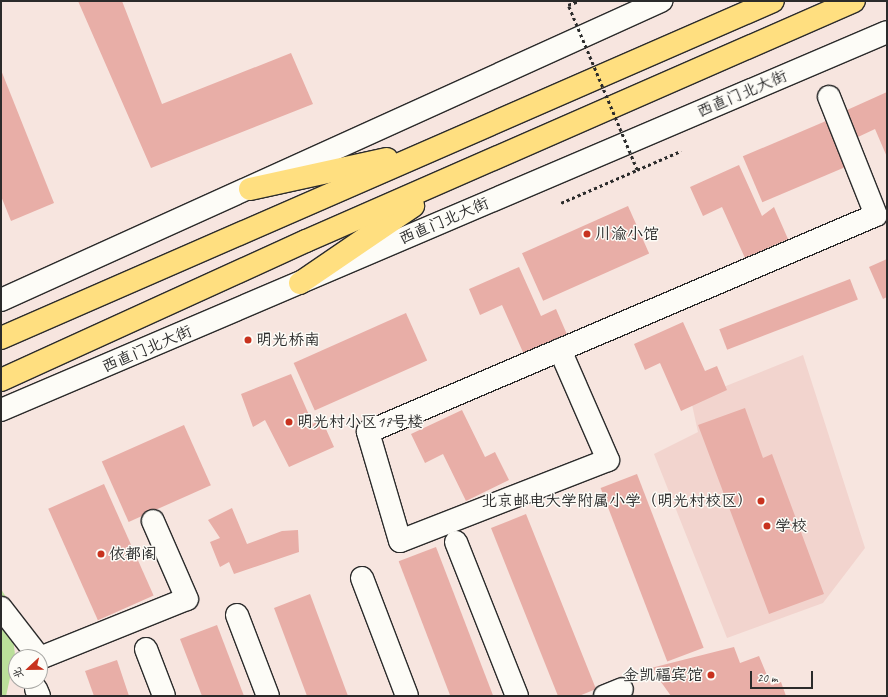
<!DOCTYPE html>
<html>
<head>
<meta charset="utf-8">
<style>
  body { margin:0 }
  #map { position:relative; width:888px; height:697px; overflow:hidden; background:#f7e5df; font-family:Caveat,"LXGW WenKai TC",sans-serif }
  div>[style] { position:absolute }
  .built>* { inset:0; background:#f2d4ce }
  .green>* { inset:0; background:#bbdf9a }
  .building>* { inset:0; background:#e8aea7; transform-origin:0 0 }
  .path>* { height:2.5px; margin-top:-1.25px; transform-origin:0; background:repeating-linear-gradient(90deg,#2b2b2b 0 3px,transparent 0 6px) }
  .roads { filter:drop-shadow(1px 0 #2b2b2b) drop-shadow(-1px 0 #2b2b2b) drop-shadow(0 1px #2b2b2b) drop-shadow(0 -1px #2b2b2b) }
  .minor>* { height:22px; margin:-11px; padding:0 11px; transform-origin:11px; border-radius:11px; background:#fdfcf7 }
  .tertiary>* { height:22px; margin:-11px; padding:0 11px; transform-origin:11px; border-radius:11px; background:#fdfcf7 }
  .trunk>* { height:22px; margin:-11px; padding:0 11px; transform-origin:11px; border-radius:11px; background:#ffdf80 }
  .path-bridge>* { height:2.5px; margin-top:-1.25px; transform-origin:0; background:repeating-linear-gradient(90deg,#2b2b2b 0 3px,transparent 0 6px) }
  .dots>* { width:11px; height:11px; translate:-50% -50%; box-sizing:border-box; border:2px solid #fdfcf7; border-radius:50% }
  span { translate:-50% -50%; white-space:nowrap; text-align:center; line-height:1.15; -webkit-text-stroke:3px #fdfcf7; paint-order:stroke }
  .street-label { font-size:16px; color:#2b2b2b }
  .poi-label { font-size:16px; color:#2b2b2b }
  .left { translate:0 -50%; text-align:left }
  .right { translate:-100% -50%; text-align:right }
  .frame { position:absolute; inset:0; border:2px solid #2b2b2b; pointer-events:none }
  .north { position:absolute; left:8px; top:649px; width:40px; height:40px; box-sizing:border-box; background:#fdfcf7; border:1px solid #a9a8a5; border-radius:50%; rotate:248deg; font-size:11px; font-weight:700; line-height:16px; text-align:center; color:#2b2b2b }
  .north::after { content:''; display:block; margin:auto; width:14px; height:18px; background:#c8321e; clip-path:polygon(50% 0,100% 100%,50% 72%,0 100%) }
  .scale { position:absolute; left:750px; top:671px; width:63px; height:18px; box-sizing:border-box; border:2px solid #2b2b2b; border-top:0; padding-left:5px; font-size:12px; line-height:14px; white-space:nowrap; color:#2b2b2b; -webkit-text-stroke:3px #fdfcf7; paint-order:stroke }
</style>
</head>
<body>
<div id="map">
  <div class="built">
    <div style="clip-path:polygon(803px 355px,865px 548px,823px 603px,727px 638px,654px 454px,698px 432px,691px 400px)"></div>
  </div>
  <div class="green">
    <div style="clip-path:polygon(1px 589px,9px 602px,15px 655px,6px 696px,1px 696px)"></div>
  </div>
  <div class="building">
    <div style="clip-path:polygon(78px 1px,122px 1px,162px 104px,291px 53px,313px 104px,151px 168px)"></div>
    <div style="clip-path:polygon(1px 70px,54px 203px,11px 221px,1px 196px)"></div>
    <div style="clip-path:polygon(887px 92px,887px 157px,875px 129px,858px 137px,847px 110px)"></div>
    <div style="left:833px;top:118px;width:50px;height:98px;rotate:67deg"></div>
    <div style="clip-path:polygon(739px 165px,762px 216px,774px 207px,788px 239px,745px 258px,722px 207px,703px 216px,690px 187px)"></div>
    <div style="left:628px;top:206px;width:52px;height:116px;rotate:66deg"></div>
    <div style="clip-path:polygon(887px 259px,887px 297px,883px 299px,869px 267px)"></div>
    <div style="clip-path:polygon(519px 267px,541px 316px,556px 309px,569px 339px,526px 359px,502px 305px,480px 315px,469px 289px)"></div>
    <div style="left:850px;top:279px;width:22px;height:140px;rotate:69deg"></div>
    <div style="left:406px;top:313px;width:52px;height:123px;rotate:66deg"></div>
    <div style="clip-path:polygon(683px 322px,705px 371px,717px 366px,727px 390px,681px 411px,660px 363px,645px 370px,634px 344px)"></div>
    <div style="clip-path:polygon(291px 374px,313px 424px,321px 418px,334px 447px,289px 467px,265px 420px,253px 427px,241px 394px)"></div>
    <div style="clip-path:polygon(745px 408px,763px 458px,772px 454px,824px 594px,769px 614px,698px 425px)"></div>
    <div style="clip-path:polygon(462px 410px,485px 457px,495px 452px,509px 480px,466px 501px,443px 454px,425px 463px,411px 434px)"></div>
    <div style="left:184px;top:425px;width:66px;height:90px;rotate:66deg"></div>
    <div style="left:637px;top:474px;width:186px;height:39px;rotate:69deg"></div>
    <div style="left:104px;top:484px;width:122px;height:61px;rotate:66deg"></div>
    <div style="clip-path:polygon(232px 508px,247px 544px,282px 531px,298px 530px,299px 552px,234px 574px,229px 562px,220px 567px,210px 542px,220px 538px,208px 520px)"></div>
    <div style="clip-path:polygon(526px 514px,596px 689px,579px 696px,558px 696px,491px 528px)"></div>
    <div style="left:436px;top:547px;width:160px;height:40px;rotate:69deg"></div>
    <div style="clip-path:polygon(310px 594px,348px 696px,307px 696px,274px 608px)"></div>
    <div style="clip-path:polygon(217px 625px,244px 696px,202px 696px,180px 639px)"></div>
    <div style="clip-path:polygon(734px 647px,740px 663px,759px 656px,771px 685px,781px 682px,786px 696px,671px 696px,651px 668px)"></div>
    <div style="clip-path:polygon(117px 660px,129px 696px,94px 696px,85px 671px)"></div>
  </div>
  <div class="path">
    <div style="left:637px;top:170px;width:48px;rotate:-23.4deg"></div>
  </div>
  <div class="roads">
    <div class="minor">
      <div style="left:560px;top:350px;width:120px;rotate:66.4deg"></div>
      <div style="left:608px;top:460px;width:223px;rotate:158.7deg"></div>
      <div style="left:400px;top:541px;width:114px;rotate:-106.4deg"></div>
      <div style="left:368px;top:432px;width:552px;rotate:-23.13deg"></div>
      <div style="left:876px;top:215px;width:127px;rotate:-111.7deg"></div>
      <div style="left:456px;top:542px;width:166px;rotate:68.4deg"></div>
      <div style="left:362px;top:578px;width:126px;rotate:69.1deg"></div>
      <div style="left:1px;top:608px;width:62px;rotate:52.2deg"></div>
      <div style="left:237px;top:615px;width:87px;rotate:69.1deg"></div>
      <div style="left:146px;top:649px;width:50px;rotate:69deg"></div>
      <div style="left:40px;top:658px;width:158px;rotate:-21.9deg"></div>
      <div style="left:187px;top:599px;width:85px;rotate:-113.6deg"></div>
      <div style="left:36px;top:689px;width:8px;rotate:67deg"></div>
      <div style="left:605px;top:696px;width:18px;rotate:-22deg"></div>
    </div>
    <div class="tertiary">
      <div style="left:1px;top:300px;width:725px;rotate:-24.37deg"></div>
      <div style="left:1px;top:410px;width:963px;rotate:-23.1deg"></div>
    </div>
    <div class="trunk">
      <div style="left:250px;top:189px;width:140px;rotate:-12.4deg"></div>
      <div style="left:300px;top:283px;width:137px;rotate:-34.3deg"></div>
      <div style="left:1px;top:338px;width:842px;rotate:-23.58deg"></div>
      <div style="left:1px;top:380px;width:335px;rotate:-24.5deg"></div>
      <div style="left:306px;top:241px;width:598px;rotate:-23.65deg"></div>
    </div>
  </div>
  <div class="path-bridge">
    <div style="left:561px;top:203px;width:83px;rotate:-23.5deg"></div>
    <div style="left:637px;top:170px;width:179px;rotate:-112.7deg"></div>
    <div style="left:568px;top:5px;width:12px;rotate:-20deg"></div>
  </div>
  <div class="dots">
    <div style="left:587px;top:234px;background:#c8321e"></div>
    <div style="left:248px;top:340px;background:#c8321e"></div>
    <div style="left:289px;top:422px;background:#c8321e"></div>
    <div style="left:761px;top:501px;background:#c8321e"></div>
    <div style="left:767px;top:526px;background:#c8321e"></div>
    <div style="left:101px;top:554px;background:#c8321e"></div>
    <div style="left:711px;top:675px;background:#c8321e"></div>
  </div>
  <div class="street-label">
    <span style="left:742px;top:94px;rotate:-23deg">西直门北大街</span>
    <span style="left:444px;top:221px;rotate:-23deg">西直门北大街</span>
    <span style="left:147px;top:349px;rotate:-23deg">西直门北大街</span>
  </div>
  <div class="poi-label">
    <span class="left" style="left:595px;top:234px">川渝小馆</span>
    <span class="left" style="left:256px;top:340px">明光桥南</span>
    <span class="left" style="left:297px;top:422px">明光村小区17号楼</span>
    <span class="right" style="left:753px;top:501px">北京邮电大学附属小学（明光村校区）</span>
    <span class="left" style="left:775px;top:526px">学校</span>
    <span class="left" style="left:109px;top:554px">依都阁</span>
    <span class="right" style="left:703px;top:675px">金凯福宾馆</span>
  </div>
  <div class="frame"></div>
  <div class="north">北</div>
  <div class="scale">20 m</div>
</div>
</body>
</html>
